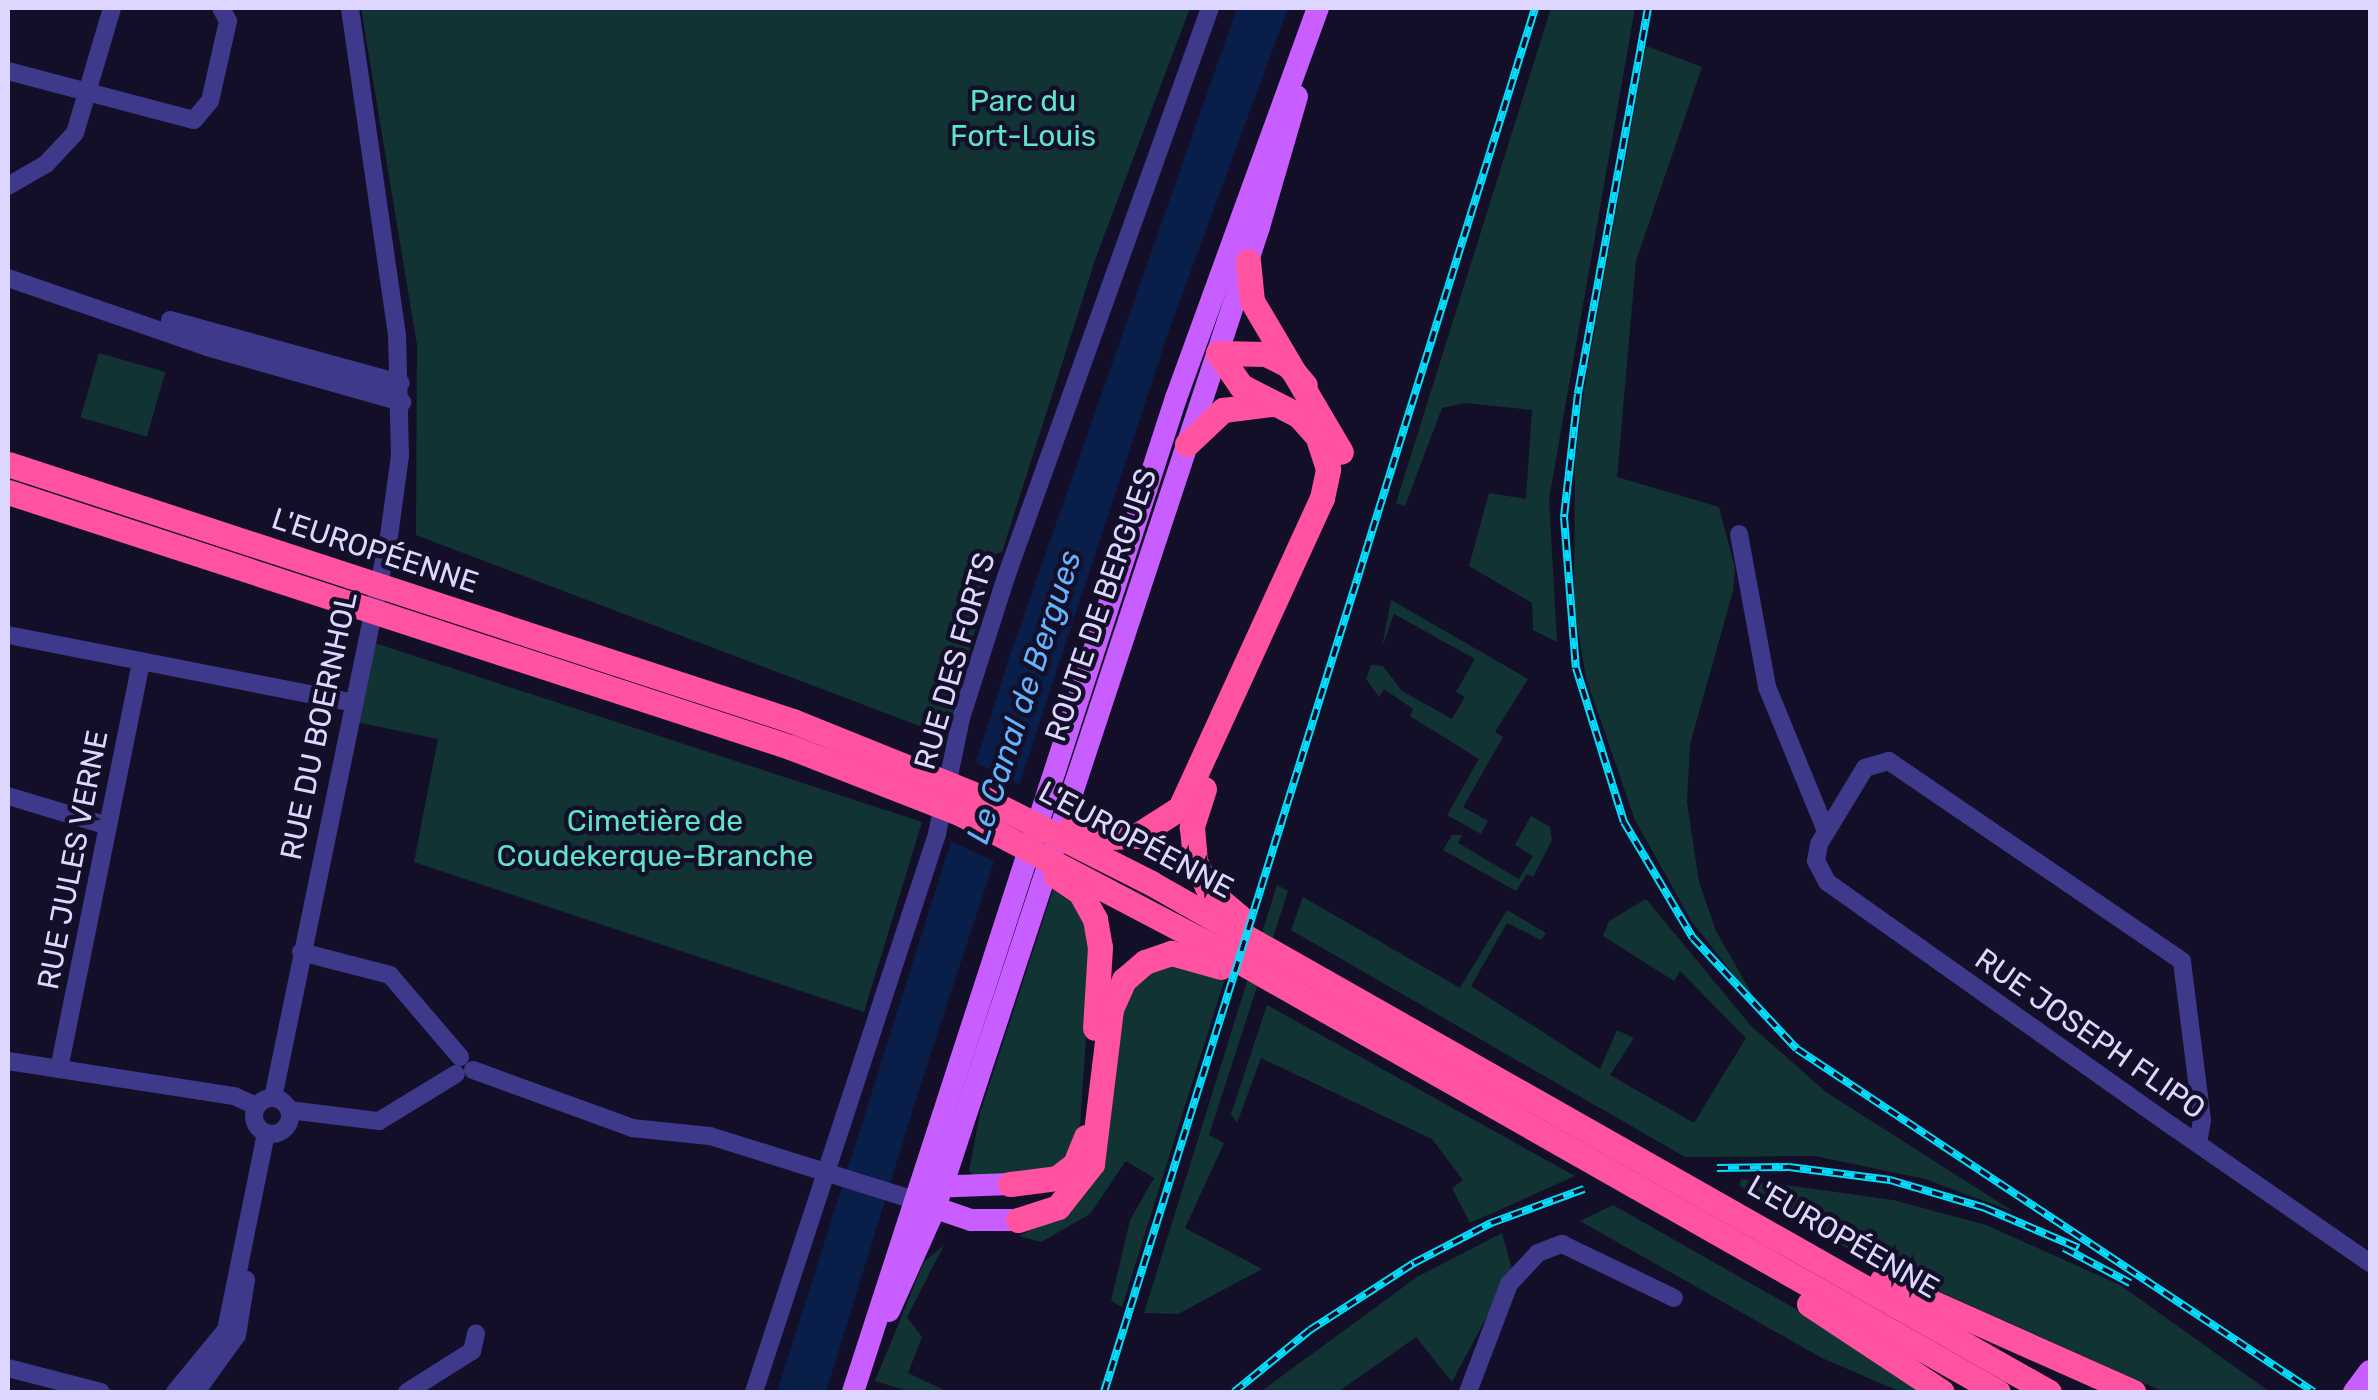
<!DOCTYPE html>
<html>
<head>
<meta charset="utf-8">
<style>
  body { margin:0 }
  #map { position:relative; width:2378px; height:1400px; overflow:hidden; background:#140f29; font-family:Rubik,sans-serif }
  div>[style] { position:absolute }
  .green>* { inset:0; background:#123333; transform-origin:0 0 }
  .water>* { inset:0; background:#091e49 }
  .pier>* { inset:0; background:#140f29 }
  .minor>* { height:18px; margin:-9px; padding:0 9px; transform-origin:9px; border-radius:9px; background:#3e398a }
  .minor>.ring { margin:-9px; padding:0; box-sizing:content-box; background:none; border:18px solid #3e398a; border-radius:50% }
  .major>* { height:22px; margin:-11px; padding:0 11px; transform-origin:11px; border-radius:11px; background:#c85eff }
  .highway>* { height:25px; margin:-12.5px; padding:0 12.5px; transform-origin:12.5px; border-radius:12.5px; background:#ff52a0 }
  .rail>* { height:8px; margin-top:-4px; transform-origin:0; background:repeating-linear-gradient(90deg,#140f29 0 11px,#03deff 0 22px); box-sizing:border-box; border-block:2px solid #03deff }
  span { translate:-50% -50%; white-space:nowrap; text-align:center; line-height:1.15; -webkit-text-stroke:9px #140f29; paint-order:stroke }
  .park-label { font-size:30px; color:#5ee4c7 }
  .street-label { font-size:30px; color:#ddd7ff }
  .water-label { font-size:32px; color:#65b3ff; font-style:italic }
  .frame { position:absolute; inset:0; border:10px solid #ddd7ff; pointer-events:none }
</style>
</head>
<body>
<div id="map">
  <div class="green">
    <div style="clip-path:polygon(361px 8px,1190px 8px,1096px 257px,1002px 552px,996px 554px,946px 736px,416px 535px,417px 345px)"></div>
    <div style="clip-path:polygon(1551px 8px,1635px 8px,1549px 499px,1557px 642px,1533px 630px,1532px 603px,1469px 566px,1489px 493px,1526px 499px,1532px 410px,1465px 403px,1442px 408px,1405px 506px,1396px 503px)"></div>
    <div style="clip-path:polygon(1646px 46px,1702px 67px,1636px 261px,1617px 477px,1719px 507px,1735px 568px,1733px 591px,1690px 744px,1687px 802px,1699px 882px,1716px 931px,1760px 1008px,1692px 922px,1635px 820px,1586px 678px,1574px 605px,1575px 462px,1584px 390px)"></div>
    <div style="left:99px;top:353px;width:69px;height:67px;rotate:16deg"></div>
    <div style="clip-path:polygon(1391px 600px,1528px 679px,1495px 732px,1503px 737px,1463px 807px,1488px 821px,1481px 834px,1447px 815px,1479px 759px,1410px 716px,1413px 709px,1384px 689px,1379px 697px,1366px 679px,1371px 665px,1383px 666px,1402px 691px,1452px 719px,1465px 697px,1456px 692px,1475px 659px,1394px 614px,1382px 647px)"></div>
    <div style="clip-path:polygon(372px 642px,922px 822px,864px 1012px,414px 862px,438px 739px,356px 722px)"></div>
    <div style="clip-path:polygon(1531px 816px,1550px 827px,1552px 840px,1533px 877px,1527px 874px,1516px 891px,1443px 850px,1452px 835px,1462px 835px,1458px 843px,1519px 879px,1533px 856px,1515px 845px)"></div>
    <div style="clip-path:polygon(1277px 885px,1288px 891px,1209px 1135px,1224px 1143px,1185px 1228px,1262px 1269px,1178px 1314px,1144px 1313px)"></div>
    <div style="clip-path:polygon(1054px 887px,1075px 897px,1092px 953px,1079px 1138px,1054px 1169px,977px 1177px,969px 1171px,980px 1113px)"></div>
    <div style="clip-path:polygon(1303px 897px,1460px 988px,1507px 910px,1546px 933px,1541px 940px,1507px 923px,1471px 986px,1600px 1069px,1617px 1030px,1634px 1038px,1610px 1075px,1694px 1123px,1746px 1038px,1680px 971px,1674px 981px,1603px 936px,1609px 921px,1646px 899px,1751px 1026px,1826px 1092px,2014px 1212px,1925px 1179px,1815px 1156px,1685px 1157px,1291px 930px)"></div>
    <div style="clip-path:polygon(1195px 963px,1224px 981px,1122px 1307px,1111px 1301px,1130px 1220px,1154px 1178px,1126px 1161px,1090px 1214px,1041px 1242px,1019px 1236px,1064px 1213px,1101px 1164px,1127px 988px,1159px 966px)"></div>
    <div style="clip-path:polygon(1267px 1005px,1575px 1176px,1470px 1223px,1452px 1188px,1463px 1180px,1432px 1139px,1261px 1058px,1237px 1123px,1231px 1114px)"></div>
    <div style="clip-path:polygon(1741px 1179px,1893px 1200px,1986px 1225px,2120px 1285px,2270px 1392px,2164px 1392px,1860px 1256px,1740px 1186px)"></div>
    <div style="clip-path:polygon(1613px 1205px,1829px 1328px,1921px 1392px,1901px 1392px,1822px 1358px,1580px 1221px)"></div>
    <div style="clip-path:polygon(1502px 1233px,1512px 1269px,1452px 1382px,1416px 1337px,1338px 1392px,1260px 1392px,1417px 1277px)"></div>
    <div style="clip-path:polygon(944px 1245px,907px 1317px,922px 1337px,908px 1373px,948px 1392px,911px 1392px,875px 1381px,924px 1262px)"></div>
  </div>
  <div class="water">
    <div style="clip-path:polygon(1237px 8px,1288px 8px,1169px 330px,921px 1083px,826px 1392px,777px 1392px,1010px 655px)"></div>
  </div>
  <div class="pier">
    <div style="clip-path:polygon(976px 763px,1021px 785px,995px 862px,951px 841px)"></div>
  </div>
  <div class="minor">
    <div style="left:8px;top:71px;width:192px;rotate:14.8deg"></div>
    <div style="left:194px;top:120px;width:25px;rotate:-50deg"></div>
    <div style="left:210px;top:101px;width:82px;rotate:-77.3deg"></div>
    <div style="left:228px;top:21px;width:15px;rotate:-118deg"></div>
    <div style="left:8px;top:186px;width:44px;rotate:-30.1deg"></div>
    <div style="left:46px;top:164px;width:42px;rotate:-46.9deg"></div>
    <div style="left:75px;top:133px;width:130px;rotate:-73.5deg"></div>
    <div style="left:8px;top:278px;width:211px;rotate:19.1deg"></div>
    <div style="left:207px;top:347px;width:203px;rotate:15.8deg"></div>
    <div style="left:170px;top:320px;width:239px;rotate:15.3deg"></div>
    <div style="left:1739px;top:534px;width:156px;rotate:79.6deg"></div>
    <div style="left:1767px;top:687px;width:156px;rotate:67.7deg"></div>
    <div style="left:8px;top:635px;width:349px;rotate:11.1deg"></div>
    <div style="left:8px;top:796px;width:104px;rotate:16.7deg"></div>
    <div style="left:301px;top:952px;width:92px;rotate:14.5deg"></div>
    <div style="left:390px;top:975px;width:108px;rotate:49.5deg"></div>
    <div style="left:8px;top:1061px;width:229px;rotate:8.8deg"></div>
    <div style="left:234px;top:1096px;width:24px;rotate:24deg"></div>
    <div style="left:59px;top:1069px;width:416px;rotate:-78.6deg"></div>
    <div style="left:473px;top:1070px;width:169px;rotate:20deg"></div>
    <div style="left:632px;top:1128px;width:78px;rotate:5.9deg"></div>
    <div style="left:710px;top:1136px;width:211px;rotate:17.4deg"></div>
    <div style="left:273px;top:1098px;width:574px;rotate:-78.34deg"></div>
    <div style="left:389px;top:536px;width:81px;rotate:-82.2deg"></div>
    <div style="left:400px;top:456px;width:121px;rotate:-91.4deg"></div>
    <div style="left:397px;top:335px;width:330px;rotate:-98.2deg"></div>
    <div class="ring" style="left:254px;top:1098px;width:18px;height:18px"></div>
    <div style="left:289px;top:1110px;width:91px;rotate:7deg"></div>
    <div style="left:379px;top:1121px;width:90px;rotate:-31.4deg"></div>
    <div style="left:2198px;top:1143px;width:23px;rotate:-80deg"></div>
    <div style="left:2202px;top:1120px;width:160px;rotate:-97.2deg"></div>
    <div style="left:2182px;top:961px;width:355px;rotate:-145.7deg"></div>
    <div style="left:1889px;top:761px;width:25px;rotate:164deg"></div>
    <div style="left:1865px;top:768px;width:89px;rotate:121.2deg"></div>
    <div style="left:1819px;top:844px;width:17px;rotate:100deg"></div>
    <div style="left:1816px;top:861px;width:24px;rotate:62deg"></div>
    <div style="left:1827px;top:882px;width:423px;rotate:35.3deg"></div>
    <div style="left:2172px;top:1126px;width:241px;rotate:34.7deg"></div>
    <div style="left:8px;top:1368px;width:96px;rotate:14.5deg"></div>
    <div style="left:175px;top:1392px;width:80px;rotate:-50.6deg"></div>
    <div style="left:226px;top:1330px;width:201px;rotate:-78.5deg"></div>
    <div style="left:196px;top:1392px;width:70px;rotate:-54.3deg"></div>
    <div style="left:237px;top:1335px;width:56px;rotate:-80.7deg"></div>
    <div style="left:407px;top:1392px;width:77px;rotate:-32.2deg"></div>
    <div style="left:472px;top:1351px;width:18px;rotate:-77deg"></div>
    <div style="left:754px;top:1392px;width:587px;rotate:-71.84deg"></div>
    <div style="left:937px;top:834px;width:118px;rotate:-78.3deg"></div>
    <div style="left:961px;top:718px;width:148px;rotate:-72.3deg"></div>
    <div style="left:1006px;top:577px;width:604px;rotate:-70.28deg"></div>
    <div style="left:1468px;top:1392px;width:116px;rotate:-69.2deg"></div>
    <div style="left:1509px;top:1284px;width:42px;rotate:-46.9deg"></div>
    <div style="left:1538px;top:1253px;width:26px;rotate:-21deg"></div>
    <div style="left:1562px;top:1244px;width:124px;rotate:25.7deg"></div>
  </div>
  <div class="major">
    <div style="left:931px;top:1187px;width:79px;rotate:-2.2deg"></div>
    <div style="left:924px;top:1204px;width:50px;rotate:18.8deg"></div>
    <div style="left:971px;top:1220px;width:47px"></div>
    <div style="left:889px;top:1311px;width:113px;rotate:-65.9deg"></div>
    <div style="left:935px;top:1208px;width:1033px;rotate:-71.72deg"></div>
    <div style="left:1259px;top:227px;width:136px;rotate:-73.8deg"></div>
    <div style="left:853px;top:1392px;width:1045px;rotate:-72deg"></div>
    <div style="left:1176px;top:398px;width:415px;rotate:-70deg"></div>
    <div style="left:2354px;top:1392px;width:26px;rotate:-53deg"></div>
  </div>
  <div class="highway">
    <div style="left:1248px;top:261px;width:40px;rotate:84.3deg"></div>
    <div style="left:1252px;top:301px;width:175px;rotate:59.5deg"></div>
    <div style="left:1187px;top:444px;width:50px;rotate:-43.4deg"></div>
    <div style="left:1223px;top:410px;width:48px;rotate:-7.1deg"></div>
    <div style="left:8px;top:464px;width:826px;rotate:18.13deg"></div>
    <div style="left:793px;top:721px;width:201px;rotate:22deg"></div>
    <div style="left:979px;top:796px;width:193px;rotate:26.8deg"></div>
    <div style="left:1151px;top:883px;width:1032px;rotate:29.55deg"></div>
    <div style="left:8px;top:492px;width:823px;rotate:18.06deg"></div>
    <div style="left:790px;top:747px;width:181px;rotate:21.3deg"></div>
    <div style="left:959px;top:813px;width:290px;rotate:27.7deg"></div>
    <div style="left:1216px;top:948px;width:899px;rotate:29.59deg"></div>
    <div style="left:1204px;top:789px;width:40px;rotate:108deg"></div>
    <div style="left:1192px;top:827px;width:34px;rotate:85deg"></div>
    <div style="left:1195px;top:861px;width:33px;rotate:65deg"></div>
    <div style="left:1209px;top:891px;width:42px;rotate:40.2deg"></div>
    <div style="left:1072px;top:826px;width:38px;rotate:17deg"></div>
    <div style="left:1108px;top:837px;width:28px;rotate:-2deg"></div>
    <div style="left:1136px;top:836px;width:52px;rotate:-32.5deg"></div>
    <div style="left:1180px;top:808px;width:341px;rotate:-65.4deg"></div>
    <div style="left:1322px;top:498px;width:30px;rotate:-78deg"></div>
    <div style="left:1328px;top:469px;width:35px;rotate:-108deg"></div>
    <div style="left:1317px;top:436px;width:28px;rotate:-132deg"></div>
    <div style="left:1298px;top:415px;width:64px;rotate:-153deg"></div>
    <div style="left:1241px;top:386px;width:40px;rotate:-124.9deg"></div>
    <div style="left:1218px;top:353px;width:48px;rotate:1.2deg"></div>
    <div style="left:1266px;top:354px;width:25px;rotate:27deg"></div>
    <div style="left:1288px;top:365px;width:26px;rotate:50deg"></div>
    <div style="left:1056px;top:876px;width:29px;rotate:34deg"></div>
    <div style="left:1080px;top:892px;width:31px;rotate:61deg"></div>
    <div style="left:1095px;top:919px;width:28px;rotate:80deg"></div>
    <div style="left:1100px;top:947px;width:81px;rotate:93.5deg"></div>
    <div style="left:1010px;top:1184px;width:47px;rotate:-7.3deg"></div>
    <div style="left:1057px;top:1178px;width:23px;rotate:-38deg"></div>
    <div style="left:1075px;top:1164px;width:29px;rotate:-68deg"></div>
    <div style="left:1018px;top:1220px;width:42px;rotate:-18deg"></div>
    <div style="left:1058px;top:1207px;width:55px;rotate:-51.7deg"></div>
    <div style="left:1092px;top:1164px;width:156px;rotate:-83deg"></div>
    <div style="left:1111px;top:1009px;width:32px;rotate:-66deg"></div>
    <div style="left:1124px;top:980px;width:28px;rotate:-41deg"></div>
    <div style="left:1145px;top:962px;width:28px;rotate:-19deg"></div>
    <div style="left:1171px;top:953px;width:52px;rotate:15.6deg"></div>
    <div style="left:1882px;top:1280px;width:275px;rotate:24deg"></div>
    <div style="left:1809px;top:1304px;width:159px;rotate:33.5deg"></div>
  </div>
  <div class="rail">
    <div style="left:1648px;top:8px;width:392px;rotate:100.3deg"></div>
    <div style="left:1578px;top:394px;width:124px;rotate:96.5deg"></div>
    <div style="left:1564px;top:517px;width:151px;rotate:85.5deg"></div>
    <div style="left:1576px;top:668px;width:161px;rotate:72.7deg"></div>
    <div style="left:1624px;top:822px;width:135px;rotate:59.3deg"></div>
    <div style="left:1693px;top:938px;width:152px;rotate:46.9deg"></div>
    <div style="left:1797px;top:1049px;width:620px;rotate:33.56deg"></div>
    <div style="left:1717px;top:1168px;width:72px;rotate:-0.8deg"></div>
    <div style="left:1789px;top:1167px;width:102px;rotate:7.3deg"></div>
    <div style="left:1890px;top:1180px;width:99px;rotate:16.4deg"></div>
    <div style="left:1985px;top:1208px;width:102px;rotate:23.1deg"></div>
    <div style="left:2064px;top:1248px;width:75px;rotate:27.9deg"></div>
    <div style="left:1104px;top:1392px;width:1450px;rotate:-72.7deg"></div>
    <div style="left:1234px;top:1392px;width:98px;rotate:-39.2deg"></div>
    <div style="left:1310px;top:1330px;width:124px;rotate:-32.8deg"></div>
    <div style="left:1414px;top:1263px;width:87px;rotate:-27.5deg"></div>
    <div style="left:1491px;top:1223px;width:99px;rotate:-20.1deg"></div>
  </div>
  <div class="park-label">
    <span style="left:1023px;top:118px">Parc du<br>Fort-Louis</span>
    <span style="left:655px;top:838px">Cimetière de<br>Coudekerque-Branche</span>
  </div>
  <div class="street-label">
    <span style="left:375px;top:551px;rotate:18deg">L'EUROPÉENNE</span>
    <span style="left:1101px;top:605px;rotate:-71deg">ROUTE DE BERGUES</span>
    <span style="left:955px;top:661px;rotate:-74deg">RUE DES FORTS</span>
    <span style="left:319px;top:726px;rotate:-78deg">RUE DU BOERNHOL</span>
    <span style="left:1136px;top:840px;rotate:28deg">L'EUROPÉENNE</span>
    <span style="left:73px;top:860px;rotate:-79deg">RUE JULES VERNE</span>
    <span style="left:2090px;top:1034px;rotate:35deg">RUE JOSEPH FLIPO</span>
    <span style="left:1843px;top:1237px;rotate:30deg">L'EUROPÉENNE</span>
  </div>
  <div class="water-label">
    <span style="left:1024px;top:697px;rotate:-72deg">Le Canal de Bergues</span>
  </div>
  <div class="frame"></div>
</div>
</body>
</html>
